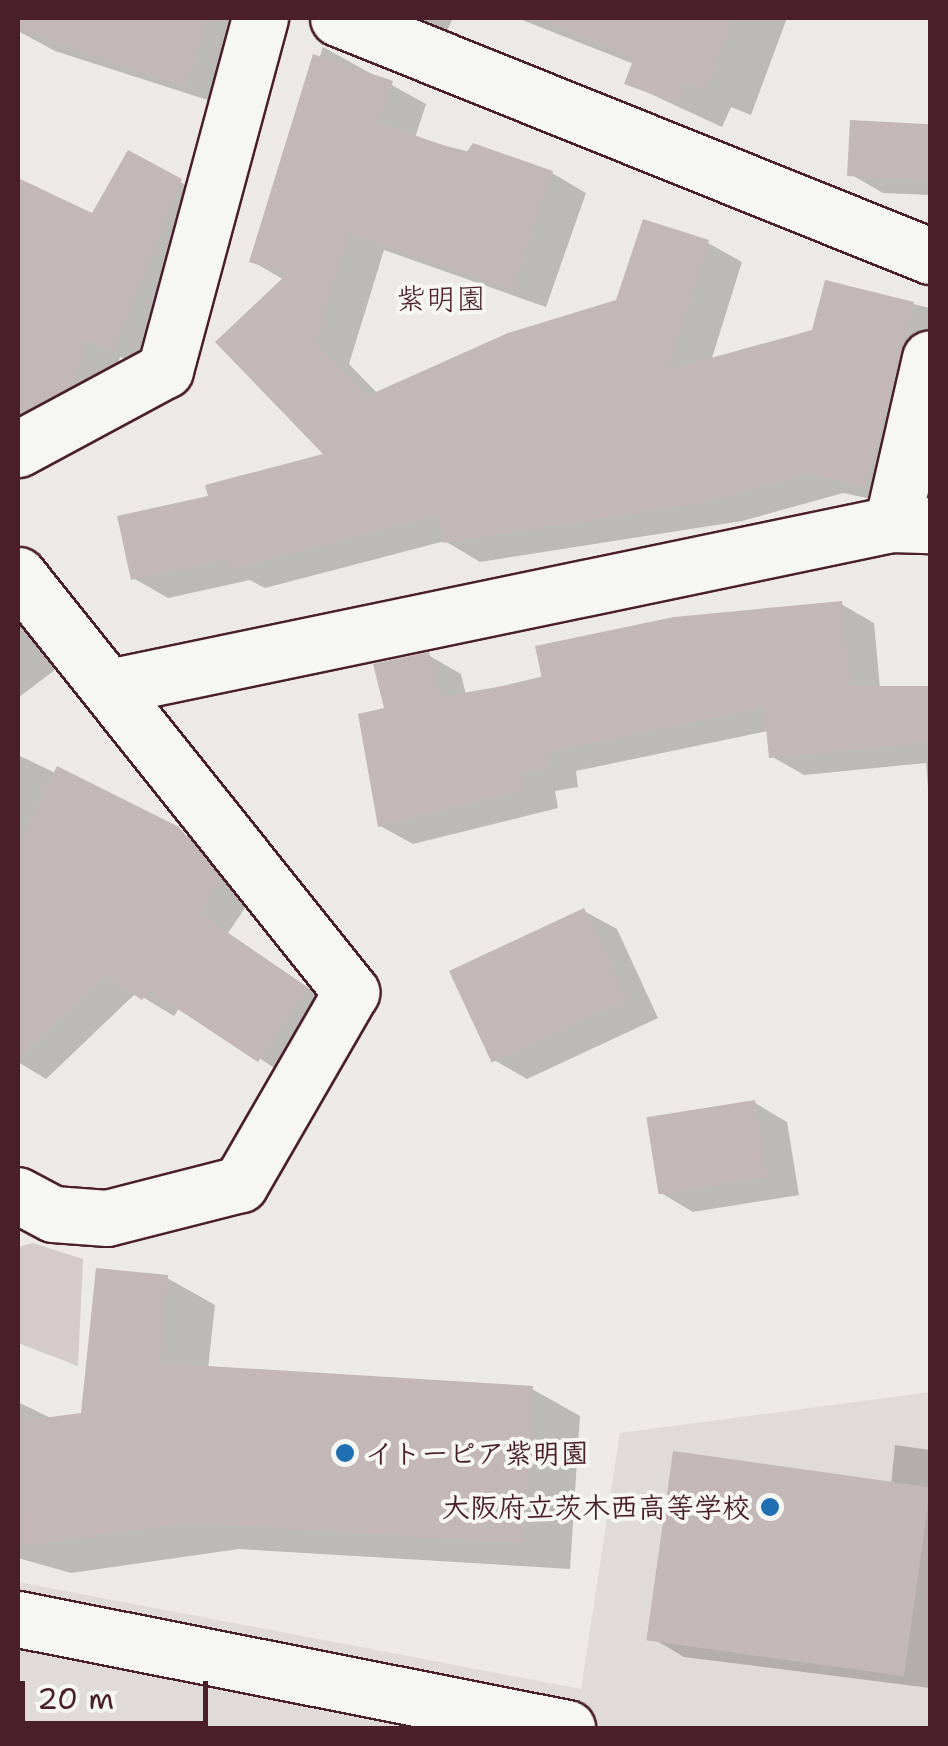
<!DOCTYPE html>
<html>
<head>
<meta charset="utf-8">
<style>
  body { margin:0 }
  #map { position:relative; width:948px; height:1746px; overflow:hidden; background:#ece9e6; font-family:"Shantell Sans","Klee One",sans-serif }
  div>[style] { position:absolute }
  .built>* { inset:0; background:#e0dad8 }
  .green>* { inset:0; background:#d4cbca }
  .shadow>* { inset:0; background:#0003 }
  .building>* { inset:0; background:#c4b7b7; transform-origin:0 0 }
  .roads { filter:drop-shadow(2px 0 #4a1f2b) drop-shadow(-2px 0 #4a1f2b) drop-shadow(0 2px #4a1f2b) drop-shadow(0 -2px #4a1f2b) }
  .minor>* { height:55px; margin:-27.5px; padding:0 27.5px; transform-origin:27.5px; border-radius:27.5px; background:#f6f6f2 }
  .dots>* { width:28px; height:28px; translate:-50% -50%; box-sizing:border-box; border:5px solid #f6f6f2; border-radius:50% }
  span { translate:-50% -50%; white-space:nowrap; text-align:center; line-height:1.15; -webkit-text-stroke:8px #f6f6f2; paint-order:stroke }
  .poi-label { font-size:28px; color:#4a1f2b; font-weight:700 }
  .left { translate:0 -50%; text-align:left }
  .right { translate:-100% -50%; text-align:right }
  .neighbourhood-label { font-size:30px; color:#4a1f2b }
  .frame { position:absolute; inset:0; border:20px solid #4a1f2b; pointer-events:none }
  .scale { position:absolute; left:20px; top:1681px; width:188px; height:45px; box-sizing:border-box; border:5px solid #4a1f2b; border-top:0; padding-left:12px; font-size:30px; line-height:35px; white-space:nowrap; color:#4a1f2b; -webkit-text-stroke:8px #f6f6f2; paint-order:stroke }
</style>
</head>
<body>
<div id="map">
  <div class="built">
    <div style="clip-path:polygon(930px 1392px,930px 1728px,18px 1728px,18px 1582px,581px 1689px,620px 1433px)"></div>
  </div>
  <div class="green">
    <div style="clip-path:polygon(33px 1243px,83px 1259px,78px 1366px,18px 1343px,18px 1247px)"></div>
  </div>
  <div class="shadow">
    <div style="clip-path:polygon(18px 18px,244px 18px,217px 103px,55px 51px,18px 31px)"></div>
    <div style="clip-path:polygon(405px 18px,453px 18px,446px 33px)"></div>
    <div style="clip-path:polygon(517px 18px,787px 18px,751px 115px,731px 107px,722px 127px,627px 83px,634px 64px)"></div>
    <div style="clip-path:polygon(323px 47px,426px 104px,415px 138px,552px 173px,586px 193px,546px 307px,384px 250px,349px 364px,378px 394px,618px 302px,708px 243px,742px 262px,711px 361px,814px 332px,826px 283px,930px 308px,930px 384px,901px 505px,843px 493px,742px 521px,480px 562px,445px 541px,265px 588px,250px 580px,168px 598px,133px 578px,211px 498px,328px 455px,284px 280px,252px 261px)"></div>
    <div style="clip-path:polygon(852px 122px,930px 127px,930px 195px,883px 193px,850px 174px)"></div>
    <div style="clip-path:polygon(129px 153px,212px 200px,145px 368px,120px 357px,104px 402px,18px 461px,18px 181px,93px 216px)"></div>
    <div style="clip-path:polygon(18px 600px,70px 678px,56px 669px,18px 698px)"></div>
    <div style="clip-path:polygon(841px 604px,874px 623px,880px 688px,930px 689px,930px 814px,926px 763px,804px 775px,771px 756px,768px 731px,576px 771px,578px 787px,555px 791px,558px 808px,413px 844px,380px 826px,387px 710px,428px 655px,461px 674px,466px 695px)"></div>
    <div style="clip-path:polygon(18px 755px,211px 848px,251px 899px,228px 933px,338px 1008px,290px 1078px,180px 1007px,174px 1016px,136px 993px,46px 1079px,18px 1062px)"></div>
    <div style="clip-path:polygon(584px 911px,617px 929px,658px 1018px,527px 1079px,494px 1060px)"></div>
    <div style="clip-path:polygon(755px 1103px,787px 1122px,799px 1195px,693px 1212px,661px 1193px)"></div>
    <div style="clip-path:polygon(167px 1278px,215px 1305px,208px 1369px,532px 1389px,580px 1416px,570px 1569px,239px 1549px,71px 1573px,18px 1558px,18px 1402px,81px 1433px)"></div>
    <div style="clip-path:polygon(895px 1445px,930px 1450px,930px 1688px,684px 1657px,652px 1638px,891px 1485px)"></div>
  </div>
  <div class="building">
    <div style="clip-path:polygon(18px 18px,207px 18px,185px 87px,18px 29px)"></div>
    <div style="clip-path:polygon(539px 18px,733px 18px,705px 91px,685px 83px,677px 103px,624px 84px,634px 58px)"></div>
    <div style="clip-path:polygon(313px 54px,393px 81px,379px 123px,466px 153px,473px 143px,553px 171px,511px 290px,349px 233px,315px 343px,367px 396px,508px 333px,616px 300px,643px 219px,709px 240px,668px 370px,812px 330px,825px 280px,914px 302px,866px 487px,807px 474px,706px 502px,443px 543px,439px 515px,228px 570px,225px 559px,131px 580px,117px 516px,208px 496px,205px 485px,323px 454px,215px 342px,287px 274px,249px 262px)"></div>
    <div style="left:850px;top:120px;width:80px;height:56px;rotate:3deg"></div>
    <div style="clip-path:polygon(128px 150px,182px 179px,113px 352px,88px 341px,73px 384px,18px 414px,18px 178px,92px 213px)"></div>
    <div style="clip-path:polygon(842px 601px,850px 686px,930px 686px,930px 742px,769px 758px,764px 707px,544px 753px,547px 769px,523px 773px,526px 790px,378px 827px,358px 714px,384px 708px,373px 664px,429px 652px,440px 697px,542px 679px,535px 646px,674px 617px)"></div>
    <div style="clip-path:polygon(57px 766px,179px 827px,221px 879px,199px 913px,308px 988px,258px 1062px,149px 990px,142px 1000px,105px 976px,18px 1059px,18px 845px)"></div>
    <div style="left:584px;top:908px;width:101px;height:149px;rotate:65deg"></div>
    <div style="left:755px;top:1100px;width:78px;height:110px;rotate:81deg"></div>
    <div style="clip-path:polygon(96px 1268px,168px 1275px,159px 1363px,533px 1386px,523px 1543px,190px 1523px,21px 1546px,20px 1421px,81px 1413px)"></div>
    <div style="left:673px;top:1451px;width:260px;height:191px;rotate:8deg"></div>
  </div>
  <div class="roads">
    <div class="minor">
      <div style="left:338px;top:18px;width:638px;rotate:21.9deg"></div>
      <div style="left:18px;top:449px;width:167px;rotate:-28.3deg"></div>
      <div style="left:165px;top:370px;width:365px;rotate:-74.9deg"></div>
      <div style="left:892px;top:524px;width:170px;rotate:-77.1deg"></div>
      <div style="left:18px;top:575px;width:534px;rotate:51.39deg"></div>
      <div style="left:351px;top:992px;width:222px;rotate:120deg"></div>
      <div style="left:240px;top:1184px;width:137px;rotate:165.7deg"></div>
      <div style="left:107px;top:1218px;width:54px;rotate:-175.8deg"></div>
      <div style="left:53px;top:1214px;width:40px;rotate:-152deg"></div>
      <div style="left:109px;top:687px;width:800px;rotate:-11.76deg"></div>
      <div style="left:892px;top:524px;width:38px;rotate:2deg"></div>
      <div style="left:18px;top:1619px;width:560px;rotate:11.23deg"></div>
    </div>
  </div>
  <div class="dots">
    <div style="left:345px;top:1453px;background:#1f6fb2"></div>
    <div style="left:770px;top:1507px;background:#1f6fb2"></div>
  </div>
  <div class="poi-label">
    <span class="left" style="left:365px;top:1453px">イトーピア紫明園</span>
    <span class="right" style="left:750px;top:1507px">大阪府立茨木西高等学校</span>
  </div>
  <div class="neighbourhood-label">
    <span style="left:441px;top:299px">紫明園</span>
  </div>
  <div class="frame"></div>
  <div class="scale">20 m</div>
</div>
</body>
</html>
